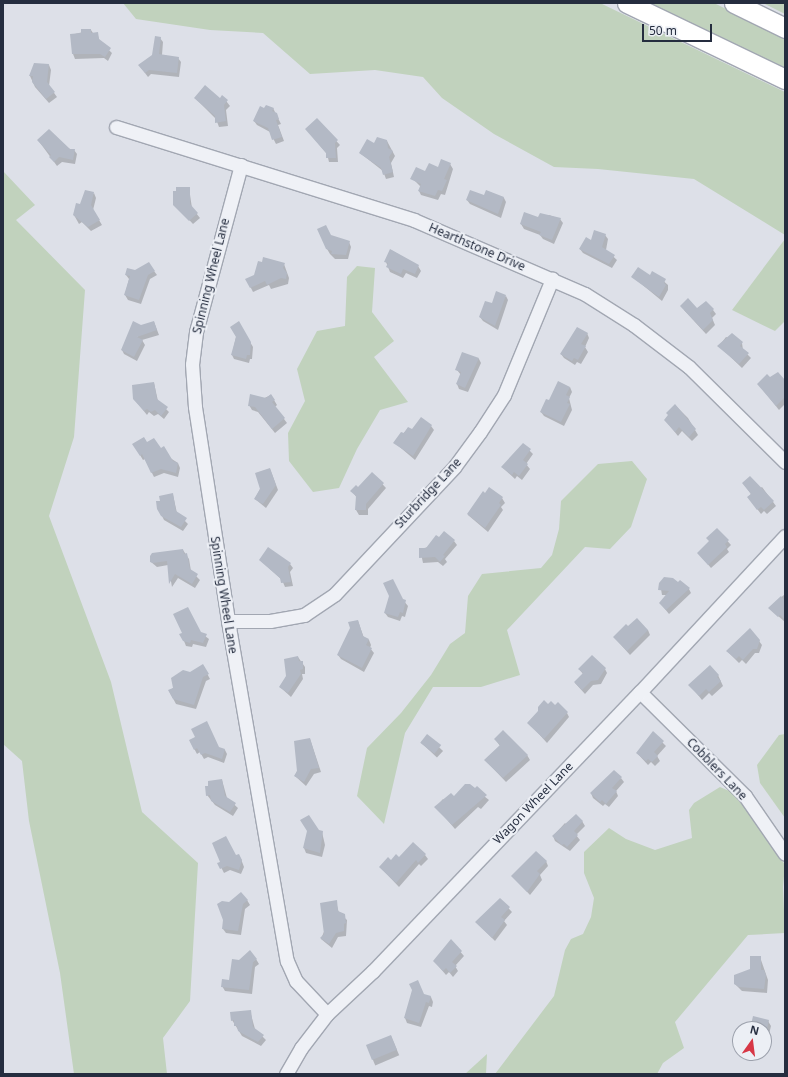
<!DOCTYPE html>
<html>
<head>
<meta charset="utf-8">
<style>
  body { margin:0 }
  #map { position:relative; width:788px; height:1077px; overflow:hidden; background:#dde0e8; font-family:"Noto Sans",sans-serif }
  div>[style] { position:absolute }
  .green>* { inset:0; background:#c1d2bd }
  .shadow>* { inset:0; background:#0003; transform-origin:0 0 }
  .building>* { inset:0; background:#b3b9c5; transform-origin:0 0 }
  .roads { filter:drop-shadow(1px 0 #a2a7b2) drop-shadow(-1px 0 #a2a7b2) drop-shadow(0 1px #a2a7b2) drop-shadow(0 -1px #a2a7b2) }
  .minor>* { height:13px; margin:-6.5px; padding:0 6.5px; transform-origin:6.5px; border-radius:6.5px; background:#eff1f6 }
  .highway>* { height:19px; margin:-9.5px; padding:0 9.5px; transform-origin:9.5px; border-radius:9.5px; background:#fff }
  span { translate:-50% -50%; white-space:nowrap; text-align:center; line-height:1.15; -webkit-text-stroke:4px #eceff5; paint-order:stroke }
  .street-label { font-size:12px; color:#252d3f }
  .frame { position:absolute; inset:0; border:4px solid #252d3f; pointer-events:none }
  .north { position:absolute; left:732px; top:1021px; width:40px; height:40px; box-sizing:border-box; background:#eceff5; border:1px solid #9ca1ac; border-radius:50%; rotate:14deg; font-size:11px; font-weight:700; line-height:16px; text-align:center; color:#252d3f }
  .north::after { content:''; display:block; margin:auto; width:14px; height:18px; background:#d73746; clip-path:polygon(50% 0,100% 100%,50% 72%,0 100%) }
  .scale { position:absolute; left:642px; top:24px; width:70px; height:18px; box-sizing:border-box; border:2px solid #252d3f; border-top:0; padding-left:5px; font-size:12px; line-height:14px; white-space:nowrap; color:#252d3f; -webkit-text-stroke:3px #eceff5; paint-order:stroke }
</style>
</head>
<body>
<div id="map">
  <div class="green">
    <div style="clip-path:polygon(123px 3px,600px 3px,785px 92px,785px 235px,694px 179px,598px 169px,554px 167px,494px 134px,442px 98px,423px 77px,375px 70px,310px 74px,263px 33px,210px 30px,136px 19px)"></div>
    <div style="clip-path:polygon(639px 3px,714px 3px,785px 38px,785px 76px)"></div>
    <div style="clip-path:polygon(763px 3px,785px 3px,785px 14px)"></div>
    <div style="clip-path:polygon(3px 171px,35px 205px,16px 220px,85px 290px,74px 437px,49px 516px,111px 682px,142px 812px,198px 863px,190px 1001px,163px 1038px,167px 1074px,74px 1074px,60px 973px,29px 821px,22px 761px,3px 744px)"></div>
    <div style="clip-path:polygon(785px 239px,785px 321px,775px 331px,732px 310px)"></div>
    <div style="clip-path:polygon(357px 266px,375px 268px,372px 312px,394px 341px,374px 357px,408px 402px,380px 410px,357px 449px,339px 488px,313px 492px,289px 461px,288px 433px,305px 401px,297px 369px,317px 331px,345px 326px,347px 277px)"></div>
    <div style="clip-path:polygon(632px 461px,647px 479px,631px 527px,610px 549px,585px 547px,507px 630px,520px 675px,481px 687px,433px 687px,405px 733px,384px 824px,357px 796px,367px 748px,401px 713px,431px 675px,450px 644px,465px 633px,468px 596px,482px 574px,541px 568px,552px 555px,559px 529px,561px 501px,598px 464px)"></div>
    <div style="clip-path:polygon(785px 734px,785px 818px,760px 783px,757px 765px,779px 735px)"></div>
    <div style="clip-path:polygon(720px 787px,734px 793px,745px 803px,752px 819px,755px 817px,785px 865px,783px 887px,785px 933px,748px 935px,675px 1022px,684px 1048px,663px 1063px,657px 1074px,495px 1074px,554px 996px,565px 950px,571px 939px,583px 934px,591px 917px,594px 898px,584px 873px,584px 852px,609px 828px,626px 839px,655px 850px,692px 838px,689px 810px,694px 803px)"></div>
    <div style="clip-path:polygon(487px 1054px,486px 1074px,465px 1074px)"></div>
  </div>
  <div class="shadow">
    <div style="clip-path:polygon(91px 30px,93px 33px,97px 33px,100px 42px,112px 53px,108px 61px,104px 58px,75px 59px,73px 54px,71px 35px)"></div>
    <div style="clip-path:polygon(160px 38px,163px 42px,162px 55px,178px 58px,181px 62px,179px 77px,151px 74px,148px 77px,139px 65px,153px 56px)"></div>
    <div style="clip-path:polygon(49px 65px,51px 70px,49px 86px,57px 97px,49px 103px,35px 87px,30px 76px)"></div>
    <div style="clip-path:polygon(223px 97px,230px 106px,226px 110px,228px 126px,219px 127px,216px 119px,195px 98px,220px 99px)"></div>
    <div style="clip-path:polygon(273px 108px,281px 124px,278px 125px,284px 141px,276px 144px,270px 132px,257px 125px,254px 121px,264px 109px)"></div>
    <div style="clip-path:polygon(317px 120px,340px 145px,337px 148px,338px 162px,329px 162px,327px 154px,306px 129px)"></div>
    <div style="clip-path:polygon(38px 140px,74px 150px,77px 154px,75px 164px,62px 162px,57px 166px)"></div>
    <div style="clip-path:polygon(387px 141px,395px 156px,391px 163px,394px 177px,386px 179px,383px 171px,360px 153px,374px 144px)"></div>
    <div style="clip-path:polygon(450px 164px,453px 169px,445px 195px,441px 194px,438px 200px,421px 195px,419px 191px,421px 187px,412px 178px)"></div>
    <div style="clip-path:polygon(189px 188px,192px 208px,200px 218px,193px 224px,175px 205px)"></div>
    <div style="clip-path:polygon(487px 191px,504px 198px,506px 202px,501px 218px,470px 204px,467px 200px,485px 196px)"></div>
    <div style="clip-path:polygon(94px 193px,96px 198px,93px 210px,102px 225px,91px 231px,82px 222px,79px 224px,74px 215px)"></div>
    <div style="clip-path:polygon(549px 215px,560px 219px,563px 223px,554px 244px,543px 239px,540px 235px,524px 229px,521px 224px)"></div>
    <div style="clip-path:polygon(605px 235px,608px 239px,606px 250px,617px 260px,612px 268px,583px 253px,580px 249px)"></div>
    <div style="clip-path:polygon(331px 236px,349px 242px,351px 247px,348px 259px,335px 259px,330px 254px,327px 249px)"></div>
    <div style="clip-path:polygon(391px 250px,418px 266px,421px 271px,417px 278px,406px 273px,403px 278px,390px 272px,386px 262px)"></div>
    <div style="clip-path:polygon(284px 264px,289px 278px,288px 284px,271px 289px,269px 285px,253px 292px,247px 280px)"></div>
    <div style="clip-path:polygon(135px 271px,154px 271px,157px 275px,150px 279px,141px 304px,128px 300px,125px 295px,129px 279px,126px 275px)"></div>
    <div style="clip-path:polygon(653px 272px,668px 285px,668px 290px,662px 301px,633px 277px,650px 277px)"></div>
    <div style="clip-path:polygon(506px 296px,508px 300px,498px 330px,483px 321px,480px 317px)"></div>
    <div style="clip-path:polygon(684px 310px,713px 310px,716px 314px,712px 318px,715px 325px,706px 334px)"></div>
    <div style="clip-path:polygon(154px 322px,159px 335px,142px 340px,145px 345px,137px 361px,124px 354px,122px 350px)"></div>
    <div style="clip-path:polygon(239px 323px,253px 347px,252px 359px,250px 359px,249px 363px,234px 359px,232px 355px)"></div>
    <div style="clip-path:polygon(587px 333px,589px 338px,585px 347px,588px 352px,581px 364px,577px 362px,575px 365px,564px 358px,561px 354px)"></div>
    <div style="clip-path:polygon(726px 337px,742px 343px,743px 350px,751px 358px,742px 368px,719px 346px)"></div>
    <div style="clip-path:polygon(463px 353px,479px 359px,481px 363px,468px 392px,459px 389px,457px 384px,461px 375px,457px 370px)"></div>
    <div style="clip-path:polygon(770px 378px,785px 380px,785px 404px,779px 410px,759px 385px)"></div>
    <div style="clip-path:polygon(154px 383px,158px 401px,169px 412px,164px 419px,158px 414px,154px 416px,149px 412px,147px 415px,134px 399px)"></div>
    <div style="clip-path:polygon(570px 387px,572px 392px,569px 398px,572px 410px,564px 426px,544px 416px,541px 412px,550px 402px)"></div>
    <div style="clip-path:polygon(271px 395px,277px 405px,275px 407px,287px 423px,275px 433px,258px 412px,252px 410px,249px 405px)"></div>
    <div style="clip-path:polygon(675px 405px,688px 418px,698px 435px,692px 441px,682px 431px,678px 436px,665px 420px)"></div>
    <div style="clip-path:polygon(431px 426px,434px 430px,415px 460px,395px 443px,408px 428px,413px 431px)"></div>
    <div style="clip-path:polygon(147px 443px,178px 463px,180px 468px,178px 477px,164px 473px,154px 477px,145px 459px,143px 460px,134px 445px)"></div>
    <div style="clip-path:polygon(523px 444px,533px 454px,526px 464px,530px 469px,522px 480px,517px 476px,515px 479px,503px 468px)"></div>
    <div style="clip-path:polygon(270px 469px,278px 490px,266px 508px,255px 499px)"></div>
    <div style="clip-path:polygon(372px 473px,386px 488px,368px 509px,368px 515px,359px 515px,356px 510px,357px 498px,352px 491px,358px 488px)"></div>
    <div style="clip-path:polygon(743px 483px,759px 489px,762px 487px,776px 506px,767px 514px,764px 511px,761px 514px,748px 497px,751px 494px)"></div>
    <div style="clip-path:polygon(173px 495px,177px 513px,188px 524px,183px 531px,164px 520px,162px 516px,161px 502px)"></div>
    <div style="clip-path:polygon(502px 498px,505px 503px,501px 507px,503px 510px,488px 532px,468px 515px)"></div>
    <div style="clip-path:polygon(717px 529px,731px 545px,727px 549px,729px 552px,711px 568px,698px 553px,710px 542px)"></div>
    <div style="clip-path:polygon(454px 541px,457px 545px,445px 559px,447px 562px,443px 566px,438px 562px,423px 563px,420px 549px)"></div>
    <div style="clip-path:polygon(183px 550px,189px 559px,191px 571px,200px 580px,195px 588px,178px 578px,172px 587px,168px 565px,157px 567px,151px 562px)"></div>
    <div style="clip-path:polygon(260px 560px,290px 564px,293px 568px,290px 572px,293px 586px,285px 587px,282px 580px)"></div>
    <div style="clip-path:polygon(660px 583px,689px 589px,691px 593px,669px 614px,660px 603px,667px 595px,662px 595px)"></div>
    <div style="clip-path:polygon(785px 594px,785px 622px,769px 608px)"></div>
    <div style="clip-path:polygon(403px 600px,408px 606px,405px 617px,402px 616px,400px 621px,388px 617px,385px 613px)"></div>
    <div style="clip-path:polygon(358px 621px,364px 638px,369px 640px,371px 645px,370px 648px,374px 653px,364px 672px,341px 659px,338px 655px)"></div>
    <div style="clip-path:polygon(628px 628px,648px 630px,650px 635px,630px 655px,614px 637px)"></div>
    <div style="clip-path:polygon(750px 629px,762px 645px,759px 653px,755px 653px,746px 664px,742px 660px,739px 663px,727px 651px)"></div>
    <div style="clip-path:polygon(201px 633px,209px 639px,206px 647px,193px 644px,192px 647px,186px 646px,184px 641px)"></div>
    <div style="clip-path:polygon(298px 657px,305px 667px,305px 674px,302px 674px,303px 679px,291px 697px,280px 687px)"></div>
    <div style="clip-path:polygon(203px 666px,210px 679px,206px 681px,196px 709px,176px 704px,169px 691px)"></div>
    <div style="clip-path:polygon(579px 669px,605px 669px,607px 673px,601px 684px,593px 685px,585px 694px,575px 683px,583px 674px)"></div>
    <div style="clip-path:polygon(718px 675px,723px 686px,712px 696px,709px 693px,702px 700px,690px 685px)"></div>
    <div style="clip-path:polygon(548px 705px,567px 713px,569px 717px,547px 743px,529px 723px)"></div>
    <div style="clip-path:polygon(653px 733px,666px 746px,657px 756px,660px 761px,655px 766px,651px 762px,648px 765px,637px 753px)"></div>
    <div style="left:427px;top:736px;width:22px;height:9px;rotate:43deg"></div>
    <div style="clip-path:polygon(310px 739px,321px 772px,314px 774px,306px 786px,295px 776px)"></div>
    <div style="clip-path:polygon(495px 739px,527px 755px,530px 760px,506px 782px,486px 761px,500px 746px)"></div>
    <div style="clip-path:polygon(190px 741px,225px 750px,227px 754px,224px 763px,208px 757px,204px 759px,200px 752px,197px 754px)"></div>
    <div style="clip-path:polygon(621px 778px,624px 782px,616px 791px,618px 796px,609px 807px,605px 804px,603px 806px,593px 798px,591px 793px)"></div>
    <div style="clip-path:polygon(222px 780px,227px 798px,238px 808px,233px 816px,215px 805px,207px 795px)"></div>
    <div style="clip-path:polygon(470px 785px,489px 800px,481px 809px,478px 807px,455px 829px,436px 807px,443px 799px,445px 801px,454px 797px)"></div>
    <div style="clip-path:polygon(582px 821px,585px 826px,576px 835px,580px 840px,570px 851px,555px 841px,553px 836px,565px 823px,567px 825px)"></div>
    <div style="clip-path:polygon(322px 832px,325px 845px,322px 857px,306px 853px,304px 848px)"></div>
    <div style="clip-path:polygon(425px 855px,428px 859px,421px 866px,419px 864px,399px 887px,380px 867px,391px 861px)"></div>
    <div style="clip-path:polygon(235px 856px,241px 859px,244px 867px,241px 874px,230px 870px,224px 873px,219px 863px)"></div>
    <div style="clip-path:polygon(546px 861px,548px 866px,540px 875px,542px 880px,530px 895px,512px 876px)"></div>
    <div style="clip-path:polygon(500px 899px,512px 912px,504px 921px,507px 925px,495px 941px,476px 922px)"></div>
    <div style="clip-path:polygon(247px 900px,250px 905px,245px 909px,241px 935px,226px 933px,223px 929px,230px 903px)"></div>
    <div style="clip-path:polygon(336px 902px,339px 913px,347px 920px,346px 936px,338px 937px,332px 948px,321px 939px)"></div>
    <div style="clip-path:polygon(451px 941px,464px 956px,455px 966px,458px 971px,453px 977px,449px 972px,446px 975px,434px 961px)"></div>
    <div style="clip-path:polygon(760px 957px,768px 980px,767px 993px,742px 991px,735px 984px,751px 970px)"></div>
    <div style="clip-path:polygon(256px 959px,259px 964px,255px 967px,252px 994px,225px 991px,222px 986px)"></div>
    <div style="clip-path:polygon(424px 995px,431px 997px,433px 1002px,432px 1007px,429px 1006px,421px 1027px,407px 1023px,405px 1018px)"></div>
    <div style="clip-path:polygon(250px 1011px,255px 1029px,266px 1040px,261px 1046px,242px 1036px,232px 1020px)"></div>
    <div style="clip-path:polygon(768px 1021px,771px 1026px,765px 1051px,764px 1029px,751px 1029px)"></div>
    <div style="left:391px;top:1036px;width:21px;height:26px;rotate:67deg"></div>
  </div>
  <div class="building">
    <div style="clip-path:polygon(81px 29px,91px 29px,91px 33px,98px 32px,99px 39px,111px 48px,105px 57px,100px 54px,72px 54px,70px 34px,81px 33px)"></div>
    <div style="clip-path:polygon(155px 36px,161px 37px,159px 54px,179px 57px,177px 73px,149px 70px,145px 73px,138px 65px,152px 55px)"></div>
    <div style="clip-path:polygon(34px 63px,49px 64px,47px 82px,55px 92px,46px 99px,32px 82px,33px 76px,29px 76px)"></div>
    <div style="clip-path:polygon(205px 85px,220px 98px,222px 95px,228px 100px,224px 105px,226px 121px,215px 123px,215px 116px,194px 98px)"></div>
    <div style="clip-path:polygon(266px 105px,274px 108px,272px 111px,277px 113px,279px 119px,276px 120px,282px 137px,272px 140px,268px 128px,253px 121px,260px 106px,264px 108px)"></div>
    <div style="clip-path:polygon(317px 118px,338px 140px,335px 143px,336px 158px,326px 158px,326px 153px,305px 129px)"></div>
    <div style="clip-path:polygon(49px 129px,70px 149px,75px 149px,73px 160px,59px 157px,54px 162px,49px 157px,51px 155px,37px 140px)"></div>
    <div style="clip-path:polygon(377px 137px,387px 140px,388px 148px,393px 151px,389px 157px,393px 172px,383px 175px,381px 168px,359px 153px,367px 139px,374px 143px)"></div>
    <div style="clip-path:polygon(441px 159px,451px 163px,444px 179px,447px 180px,442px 191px,438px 190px,435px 196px,418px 191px,421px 184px,410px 179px,416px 167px,425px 171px,429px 163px,438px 167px)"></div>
    <div style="clip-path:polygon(176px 187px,190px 187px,190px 204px,198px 213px,189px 221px,173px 205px,173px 191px,176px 191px)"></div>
    <div style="clip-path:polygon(85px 190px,94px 192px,91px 205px,100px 220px,88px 227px,73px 215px,76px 203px,80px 204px)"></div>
    <div style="clip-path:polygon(470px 190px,484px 195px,486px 190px,504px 197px,498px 214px,466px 200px)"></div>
    <div style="clip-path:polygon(524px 212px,538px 217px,540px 213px,561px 218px,552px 240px,539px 235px,541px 232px,520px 224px)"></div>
    <div style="clip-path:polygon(326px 225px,331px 235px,350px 241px,346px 255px,331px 254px,332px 251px,326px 249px,317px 229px)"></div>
    <div style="clip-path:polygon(594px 230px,606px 234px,602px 247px,615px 255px,609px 264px,579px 249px,586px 237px,591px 240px)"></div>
    <div style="clip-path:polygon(390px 249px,419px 265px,415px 274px,403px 269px,401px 274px,386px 267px,388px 263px,384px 262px)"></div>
    <div style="clip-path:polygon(263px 257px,285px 263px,283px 268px,287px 273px,286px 279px,281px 278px,267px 285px,265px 281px,250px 288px,245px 279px,254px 275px,258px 261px,262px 262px)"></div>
    <div style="clip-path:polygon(149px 262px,155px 271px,148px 275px,139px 300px,124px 295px,130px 276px,125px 275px,127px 268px,135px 270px)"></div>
    <div style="clip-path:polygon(638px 267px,650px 275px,652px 271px,666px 279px,664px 283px,666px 285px,659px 297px,631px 277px)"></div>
    <div style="clip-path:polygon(496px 291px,506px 295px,495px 326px,479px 317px,485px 301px,492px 303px)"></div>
    <div style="clip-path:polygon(688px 298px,697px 308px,706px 301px,714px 309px,710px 313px,713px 320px,703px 330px,680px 306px)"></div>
    <div style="clip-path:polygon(133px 321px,141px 325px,154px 321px,157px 330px,137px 337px,143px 340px,134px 357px,121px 350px)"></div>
    <div style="clip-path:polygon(239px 321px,251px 342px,250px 355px,247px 355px,246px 359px,231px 355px,236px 337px,230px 327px)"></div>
    <div style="clip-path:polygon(577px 327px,588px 333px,581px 344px,586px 346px,578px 360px,574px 358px,572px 361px,560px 354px)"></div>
    <div style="clip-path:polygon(732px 333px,743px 342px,740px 346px,749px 353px,739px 364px,717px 346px)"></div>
    <div style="clip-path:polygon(462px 352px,479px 358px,465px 388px,456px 384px,461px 372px,455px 370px)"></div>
    <div style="clip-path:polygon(778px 372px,785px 380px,785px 397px,776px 406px,757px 384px,767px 374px,770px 377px)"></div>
    <div style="clip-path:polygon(558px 381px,570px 387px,566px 395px,570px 397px,567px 403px,570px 404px,561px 422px,540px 412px,546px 399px,549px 400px)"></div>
    <div style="clip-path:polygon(154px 382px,157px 399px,168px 407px,161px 416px,155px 410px,151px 412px,147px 409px,144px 411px,133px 399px,132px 385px)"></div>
    <div style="clip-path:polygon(250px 394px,266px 398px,271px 394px,275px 400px,272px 402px,285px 418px,272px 429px,255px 407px,248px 406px)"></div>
    <div style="clip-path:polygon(675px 404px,696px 429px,689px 437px,679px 427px,675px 432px,664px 420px,668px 415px,666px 413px)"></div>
    <div style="clip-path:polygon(421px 417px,432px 425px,413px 456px,393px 443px,401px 432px,404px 433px,408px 427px,412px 429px)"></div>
    <div style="clip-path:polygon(144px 437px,147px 442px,154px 438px,161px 448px,164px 446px,173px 461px,178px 463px,176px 473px,161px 469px,151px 473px,142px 454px,140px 456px,132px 444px)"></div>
    <div style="clip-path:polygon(523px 443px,531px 449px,523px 460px,528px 464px,519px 476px,514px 472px,512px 475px,501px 467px)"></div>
    <div style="clip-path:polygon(270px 468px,276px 485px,263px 504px,254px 499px,260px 489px,255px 473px)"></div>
    <div style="clip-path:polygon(372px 472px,384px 483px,366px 504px,366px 510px,355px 510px,356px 496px,350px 491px,356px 485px,358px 487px)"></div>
    <div style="clip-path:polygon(750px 476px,774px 501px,764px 510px,761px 507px,757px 510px,747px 497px,751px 494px,742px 483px)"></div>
    <div style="clip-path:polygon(489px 487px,503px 497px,499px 503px,501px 505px,485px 528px,467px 514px,483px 491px,485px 493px)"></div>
    <div style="clip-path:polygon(173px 493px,176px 511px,187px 518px,181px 527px,161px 516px,157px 509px,156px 501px,160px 501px,159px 496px)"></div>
    <div style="clip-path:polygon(717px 528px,729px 540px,725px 544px,727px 547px,708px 565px,697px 553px,709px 541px,706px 538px)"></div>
    <div style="clip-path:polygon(444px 531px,455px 540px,443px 555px,445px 556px,440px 562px,435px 557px,419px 558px,419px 548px,426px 548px,436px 535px,439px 537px)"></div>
    <div style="clip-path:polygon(268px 547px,291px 563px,288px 567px,291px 582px,281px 583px,280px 578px,259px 560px)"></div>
    <div style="clip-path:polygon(183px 549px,184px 554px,187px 553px,190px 569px,198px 574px,192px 584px,175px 574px,169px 584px,167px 561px,153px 563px,150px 562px,150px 556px,152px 553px)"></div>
    <div style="clip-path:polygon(664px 577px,673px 578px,678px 582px,680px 580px,690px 588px,666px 610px,659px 603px,669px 591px,658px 590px,659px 583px)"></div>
    <div style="clip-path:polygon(393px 579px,403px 599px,406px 600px,403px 613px,400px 612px,398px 617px,384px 613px,389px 596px,383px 583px)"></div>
    <div style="clip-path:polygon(781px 596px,785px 601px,785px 620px,780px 615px,778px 617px,768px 608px)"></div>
    <div style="clip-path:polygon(188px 607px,201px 632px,207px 634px,203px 643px,191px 640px,190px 643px,183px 641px,179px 634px,182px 633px,173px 614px)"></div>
    <div style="clip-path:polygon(637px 618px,648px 630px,627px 651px,613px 637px,626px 624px,628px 626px)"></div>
    <div style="clip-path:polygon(358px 620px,363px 636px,369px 639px,366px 645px,372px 648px,362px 668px,337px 655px,350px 628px,348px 622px)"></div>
    <div style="clip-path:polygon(750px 628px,760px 640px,757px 649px,753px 649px,743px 660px,739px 656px,736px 659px,726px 651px)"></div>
    <div style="clip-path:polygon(592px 655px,606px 668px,598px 680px,591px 681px,582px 690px,574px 682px,583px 673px,578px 669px)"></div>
    <div style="clip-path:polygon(298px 656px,299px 661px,303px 661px,303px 669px,300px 670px,301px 674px,288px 693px,279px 687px,286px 676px,284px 659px)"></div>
    <div style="clip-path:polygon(203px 664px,209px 674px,203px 677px,194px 705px,173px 699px,168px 690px,173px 688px,171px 678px,183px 670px,190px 672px)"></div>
    <div style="clip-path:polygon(710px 665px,719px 675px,717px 677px,721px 681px,709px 692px,706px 689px,699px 696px,688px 685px)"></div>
    <div style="clip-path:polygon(544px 700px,548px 704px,551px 701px,555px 705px,558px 702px,568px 712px,544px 739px,527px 723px,538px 711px,538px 707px)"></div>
    <div style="clip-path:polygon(207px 721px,219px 747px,225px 749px,222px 759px,205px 753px,201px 755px,197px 748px,194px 750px,189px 740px,195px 737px,191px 729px)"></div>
    <div style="clip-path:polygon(503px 730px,528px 755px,503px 778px,484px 760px,500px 745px,494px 739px)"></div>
    <div style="clip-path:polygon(653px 731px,664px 741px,654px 752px,658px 756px,652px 762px,648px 759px,646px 761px,636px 753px)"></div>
    <div style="left:427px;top:734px;width:18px;height:11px;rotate:38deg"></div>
    <div style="clip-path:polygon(310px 738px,319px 768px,311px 769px,304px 782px,294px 776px,297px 771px,294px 741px)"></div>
    <div style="clip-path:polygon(614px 770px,622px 777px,612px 788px,617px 791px,606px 804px,602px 800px,600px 802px,590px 793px)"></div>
    <div style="clip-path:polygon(222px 779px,225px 796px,236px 803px,230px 812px,211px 801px,210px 795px,206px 796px,205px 786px,208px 786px,208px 781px)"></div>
    <div style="clip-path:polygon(465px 784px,470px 784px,475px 788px,477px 786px,487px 795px,452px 825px,434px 807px,451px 793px,454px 796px)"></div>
    <div style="clip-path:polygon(576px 814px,583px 821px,574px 831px,578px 835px,567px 847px,564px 844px,562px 845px,552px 836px)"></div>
    <div style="clip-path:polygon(309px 815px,319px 830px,323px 831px,320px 853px,303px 848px,307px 831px,300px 820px)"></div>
    <div style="clip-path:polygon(226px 836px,236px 855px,239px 854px,242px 860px,239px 870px,227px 866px,220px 869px,217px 863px,220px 862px,212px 843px)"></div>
    <div style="clip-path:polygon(413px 842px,426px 854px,418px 863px,416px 860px,396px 883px,379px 867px,388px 857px,391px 860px,396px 854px,399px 857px)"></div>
    <div style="clip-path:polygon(536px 851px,547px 861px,537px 871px,540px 874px,527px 892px,511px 876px)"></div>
    <div style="clip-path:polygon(241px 892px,248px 900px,243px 904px,238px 931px,222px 929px,223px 920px,217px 904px,222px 901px,229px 902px)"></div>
    <div style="clip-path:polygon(500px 898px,510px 907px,501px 917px,505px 920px,492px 938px,475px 922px)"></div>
    <div style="clip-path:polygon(337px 900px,338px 911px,345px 914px,346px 923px,344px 924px,344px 931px,336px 933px,329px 944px,320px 938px,324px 934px,320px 903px)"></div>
    <div style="clip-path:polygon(451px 939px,462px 951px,452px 962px,457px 966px,450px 973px,446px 968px,443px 971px,433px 961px)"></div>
    <div style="clip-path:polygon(250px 950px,257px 959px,253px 962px,249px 990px,221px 987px,222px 979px,229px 980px,232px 959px,239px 960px)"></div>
    <div style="clip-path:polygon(750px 956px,761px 956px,761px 970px,764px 970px,766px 975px,764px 989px,739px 987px,734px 984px,734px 975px,750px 969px)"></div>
    <div style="clip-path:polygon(418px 980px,424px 994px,431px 996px,429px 1003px,426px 1002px,419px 1023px,404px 1018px,412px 990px,409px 984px)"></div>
    <div style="clip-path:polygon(251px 1010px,253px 1027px,264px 1035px,258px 1042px,238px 1031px,237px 1026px,234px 1026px,234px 1020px,231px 1021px,230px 1012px)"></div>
    <div style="clip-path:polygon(753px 1016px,769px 1020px,767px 1029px,750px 1029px)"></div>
    <div style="left:391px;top:1035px;width:16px;height:27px;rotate:68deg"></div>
  </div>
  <div class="roads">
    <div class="minor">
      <div style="left:116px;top:127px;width:312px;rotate:17.3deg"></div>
      <div style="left:414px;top:220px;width:186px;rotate:23.4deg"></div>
      <div style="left:585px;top:294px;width:58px;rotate:32.3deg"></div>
      <div style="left:634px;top:325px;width:69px;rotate:37.4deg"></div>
      <div style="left:689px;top:367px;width:135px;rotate:44.7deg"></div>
      <div style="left:241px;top:165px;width:173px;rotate:105.1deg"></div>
      <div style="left:196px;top:332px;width:32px;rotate:97deg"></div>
      <div style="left:192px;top:364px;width:43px;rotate:86deg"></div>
      <div style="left:195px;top:407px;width:217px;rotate:81.2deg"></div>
      <div style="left:228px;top:621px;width:345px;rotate:80.2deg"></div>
      <div style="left:287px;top:961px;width:22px;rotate:66deg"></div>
      <div style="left:296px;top:981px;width:45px;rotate:46.8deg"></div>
      <div style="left:228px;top:621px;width:42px"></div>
      <div style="left:270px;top:621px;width:35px;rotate:-10deg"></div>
      <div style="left:304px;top:615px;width:37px;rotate:-34deg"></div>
      <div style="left:335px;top:594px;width:175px;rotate:-46.8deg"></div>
      <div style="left:455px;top:466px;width:42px;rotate:-53.7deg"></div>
      <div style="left:480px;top:432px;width:44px;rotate:-57deg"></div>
      <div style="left:504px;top:395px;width:126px;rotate:-67.5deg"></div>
      <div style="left:640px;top:692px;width:148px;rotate:44.7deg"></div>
      <div style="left:745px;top:796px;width:70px;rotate:55.4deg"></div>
      <div style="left:286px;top:1074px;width:30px;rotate:-60deg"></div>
      <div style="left:301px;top:1048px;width:43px;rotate:-52.6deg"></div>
      <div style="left:327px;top:1014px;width:63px;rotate:-43.1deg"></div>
      <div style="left:373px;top:971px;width:386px;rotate:-46.3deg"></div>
      <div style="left:640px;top:692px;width:213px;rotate:-47.1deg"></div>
    </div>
    <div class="highway">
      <div style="left:627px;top:3px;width:175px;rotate:25.7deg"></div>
      <div style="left:734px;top:3px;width:57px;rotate:26.1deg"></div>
    </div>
  </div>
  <div class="street-label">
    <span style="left:477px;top:247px;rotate:23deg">Hearthstone Drive</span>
    <span style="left:211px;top:276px;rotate:-76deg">Spinning Wheel Lane</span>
    <span style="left:428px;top:493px;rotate:-47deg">Sturbridge Lane</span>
    <span style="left:224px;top:595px;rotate:81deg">Spinning Wheel Lane</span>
    <span style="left:717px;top:769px;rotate:46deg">Cobblers Lane</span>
    <span style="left:533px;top:803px;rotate:-46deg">Wagon Wheel Lane</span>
  </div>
  <div class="frame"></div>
  <div class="north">N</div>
  <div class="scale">50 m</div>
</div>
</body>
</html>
